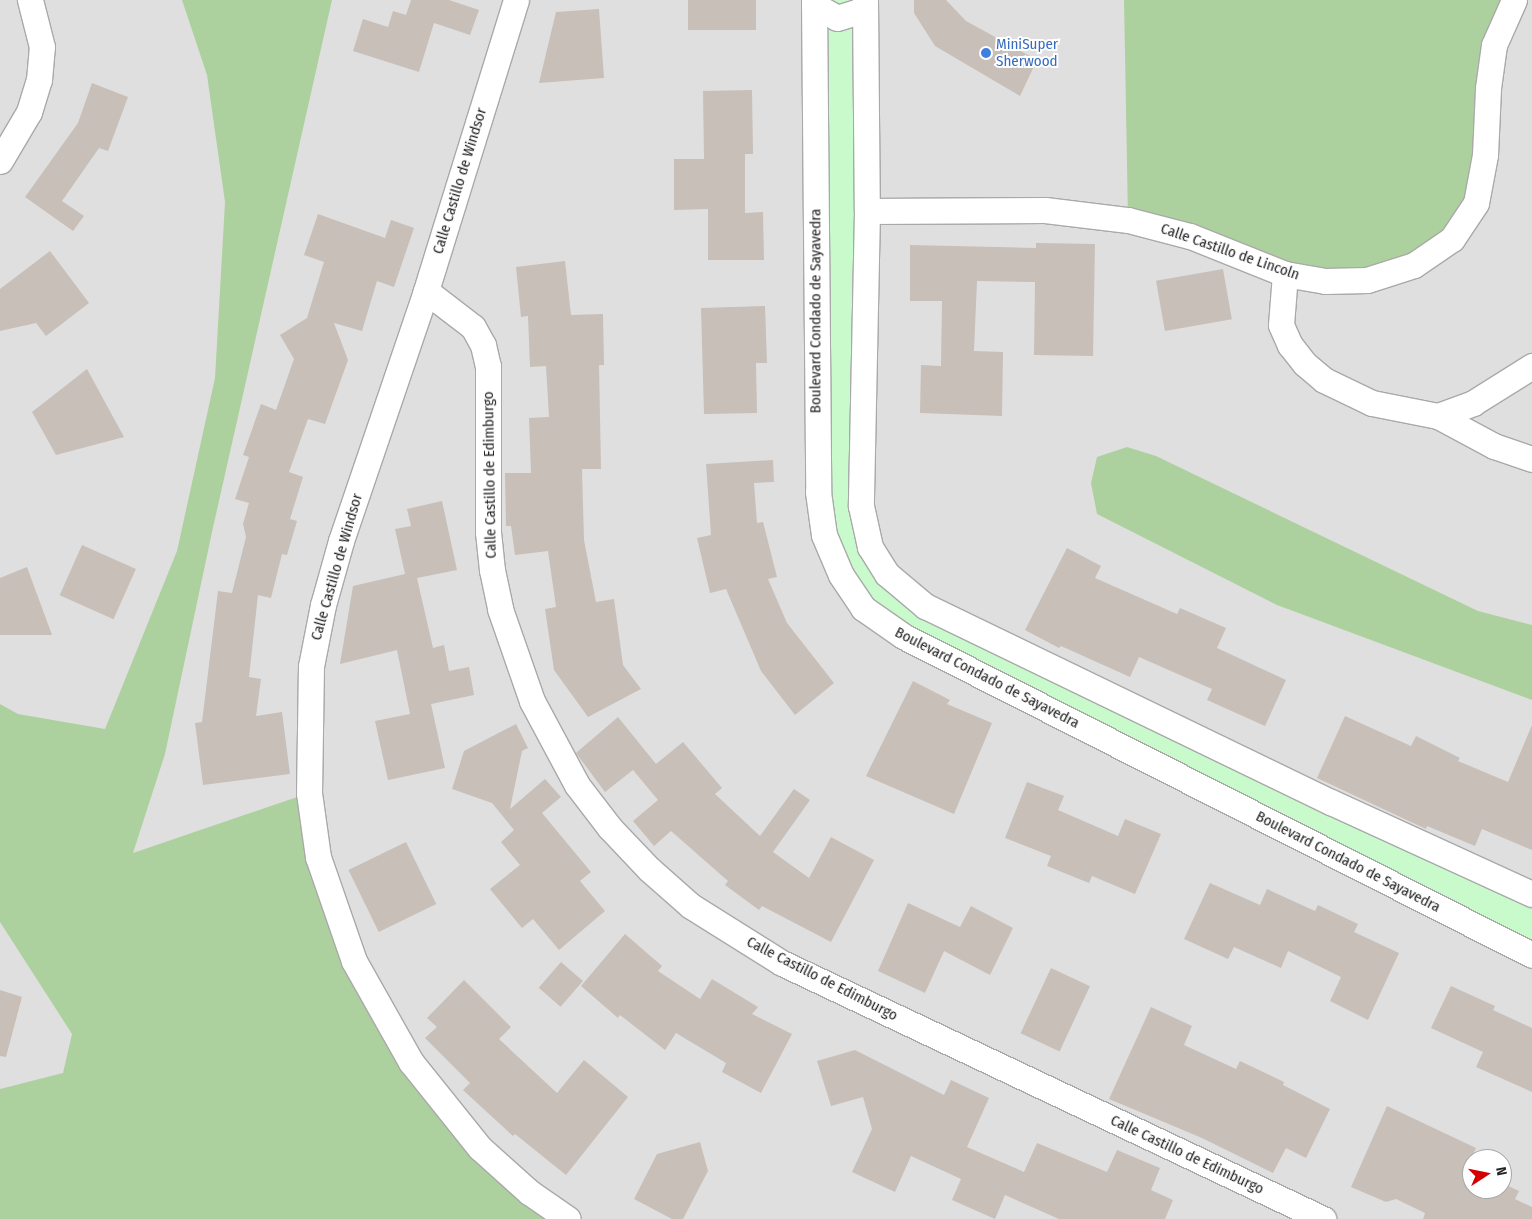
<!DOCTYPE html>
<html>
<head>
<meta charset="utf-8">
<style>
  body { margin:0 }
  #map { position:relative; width:1532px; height:1219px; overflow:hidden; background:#f2efe9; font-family:"Fira Sans Condensed",sans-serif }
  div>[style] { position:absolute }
  .residential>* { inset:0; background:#e0dfdf }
  .forest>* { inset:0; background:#add19e }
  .park>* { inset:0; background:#c8facc }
  .building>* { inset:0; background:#c7bfb8; transform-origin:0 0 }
  .roads { filter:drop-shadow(1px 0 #a9a9a9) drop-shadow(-1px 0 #a9a9a9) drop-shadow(0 1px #a9a9a9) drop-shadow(0 -1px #a9a9a9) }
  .minor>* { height:25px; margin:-12.5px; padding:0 12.5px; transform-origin:12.5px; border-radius:12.5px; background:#fff }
  .dots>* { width:14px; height:14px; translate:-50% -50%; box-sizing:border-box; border:2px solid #fff; border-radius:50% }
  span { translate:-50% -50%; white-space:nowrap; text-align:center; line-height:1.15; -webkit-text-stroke:4px #fff; paint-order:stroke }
  .shop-label { font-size:15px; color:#366cbe }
  .left { translate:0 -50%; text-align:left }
  .street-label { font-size:15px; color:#222 }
  .north { position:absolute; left:1462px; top:1149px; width:50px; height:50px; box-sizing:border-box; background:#fff; border:1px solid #a7a7a7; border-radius:50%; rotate:79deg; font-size:14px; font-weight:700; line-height:20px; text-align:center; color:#222 }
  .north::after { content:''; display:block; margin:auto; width:18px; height:22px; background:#d40000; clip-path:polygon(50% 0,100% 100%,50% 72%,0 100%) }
</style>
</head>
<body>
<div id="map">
  <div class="residential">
    <div style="clip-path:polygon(evenodd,0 0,1532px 0,1532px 1219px,0 1219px,0 0,1472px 1159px,1502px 1159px,1502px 1189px,1472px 1189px,1472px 1159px)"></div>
  </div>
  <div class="forest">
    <div style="clip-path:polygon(182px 0,332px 0,212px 532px,165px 754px,133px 853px,309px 793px,318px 857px,411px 1061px,568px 1219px,0 1219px,0 1089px,63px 1073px,72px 1034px,0 922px,0 704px,18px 714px,105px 729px,177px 551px,215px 378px,225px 202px,207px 75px)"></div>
    <div style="clip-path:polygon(1124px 0,1514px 0,1485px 155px,1452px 239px,1325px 281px,1128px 220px)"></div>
    <div style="clip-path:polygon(1127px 447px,1156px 456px,1478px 611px,1532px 625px,1532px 700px,1277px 605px,1097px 514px,1091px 483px,1097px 457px)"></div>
  </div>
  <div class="park">
    <div style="clip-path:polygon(814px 0,865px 0,860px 471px,887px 574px,1532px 894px,1532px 955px,863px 608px,824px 535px)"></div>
  </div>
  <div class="building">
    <div style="clip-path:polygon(411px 0,449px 0,479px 10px,470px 35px,434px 23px,419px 72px,353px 51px,363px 19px,388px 27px,393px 11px,406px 15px)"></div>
    <div style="left:688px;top:0;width:68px;height:30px"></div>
    <div style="clip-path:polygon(914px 0,946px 0,966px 21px,1037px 60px,1020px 96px,935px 46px,914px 13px)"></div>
    <div style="clip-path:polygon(599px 9px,604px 78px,539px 83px,556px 12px)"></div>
    <div style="clip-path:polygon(92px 83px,128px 97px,108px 151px,99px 148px,62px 201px,84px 216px,73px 231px,25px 197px,78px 123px)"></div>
    <div style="clip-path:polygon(752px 90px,753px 154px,745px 154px,745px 213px,763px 212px,764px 260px,708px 260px,708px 209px,674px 210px,674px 159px,704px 159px,703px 91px)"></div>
    <div style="clip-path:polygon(318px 214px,385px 238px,391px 220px,414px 228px,394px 287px,377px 281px,362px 331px,334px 323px,348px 360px,325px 424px,308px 419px,289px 472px,303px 477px,290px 519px,297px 521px,287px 555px,282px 554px,271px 598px,258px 595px,249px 677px,261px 679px,256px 716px,282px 712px,290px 774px,203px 785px,195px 723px,202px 722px,218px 591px,232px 593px,246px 537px,243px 524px,249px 503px,235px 499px,249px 457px,243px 455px,261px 404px,276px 410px,294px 359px,280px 335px,307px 318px,324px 262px,304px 255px)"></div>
    <div style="clip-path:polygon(1036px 243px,1095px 244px,1093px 356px,1034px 355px,1035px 282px,977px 281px,974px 351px,1003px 352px,1002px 416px,920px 413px,921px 365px,941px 366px,942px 301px,910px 301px,910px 245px,1036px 248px)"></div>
    <div style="clip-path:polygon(50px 251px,89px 303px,46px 336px,36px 323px,0 331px,0 289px)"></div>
    <div style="clip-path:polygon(565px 261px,571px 315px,603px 314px,604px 365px,599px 365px,601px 469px,582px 469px,584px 540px,596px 602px,614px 599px,623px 665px,641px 689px,588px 717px,554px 670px,545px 609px,556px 607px,548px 551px,515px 555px,511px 526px,506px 526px,505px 473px,531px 473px,529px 418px,549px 417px,546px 366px,530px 367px,528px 316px,521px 317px,516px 267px)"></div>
    <div style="left:1223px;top:269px;width:51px;height:68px;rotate:80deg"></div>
    <div style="clip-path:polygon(765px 306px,767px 363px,756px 363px,757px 413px,704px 414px,701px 308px)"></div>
    <div style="clip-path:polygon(87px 369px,124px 437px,56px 455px,32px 412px)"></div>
    <div style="clip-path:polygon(773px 460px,774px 482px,754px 483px,757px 523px,763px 522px,777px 577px,768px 579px,787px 623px,834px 683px,795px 715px,761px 671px,726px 589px,710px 593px,697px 538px,711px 535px,706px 464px)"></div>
    <div style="clip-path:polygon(442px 501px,457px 570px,417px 578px,433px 648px,444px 645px,449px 671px,469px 667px,474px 695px,431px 704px,445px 768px,388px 780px,375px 721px,410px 714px,397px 650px,340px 664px,353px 586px,405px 574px,395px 529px,411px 526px,407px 509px)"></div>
    <div style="left:82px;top:545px;width:59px;height:55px;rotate:24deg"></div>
    <div style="clip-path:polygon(1067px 548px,1101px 566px,1095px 578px,1177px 614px,1180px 608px,1226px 628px,1217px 648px,1286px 680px,1265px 726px,1207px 700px,1212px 689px,1139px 657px,1130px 677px,1061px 646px,1059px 648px,1025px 630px)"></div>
    <div style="clip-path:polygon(27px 567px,41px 605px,52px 635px,0 635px,0 578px)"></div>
    <div style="clip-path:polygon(913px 681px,950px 700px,947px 704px,992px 723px,954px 814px,866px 776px)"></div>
    <div style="clip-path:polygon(1345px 716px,1411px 746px,1416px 736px,1460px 758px,1458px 761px,1508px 782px,1532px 725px,1532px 850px,1482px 829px,1475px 846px,1427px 826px,1426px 829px,1317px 778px)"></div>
    <div style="clip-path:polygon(618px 717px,656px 764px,683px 742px,722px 788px,715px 794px,760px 836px,794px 789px,810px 800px,773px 852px,809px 878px,831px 837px,874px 860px,831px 942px,762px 906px,759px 910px,725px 885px,728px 881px,671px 831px,654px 846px,633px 821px,658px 800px,633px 770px,605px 792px,576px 753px)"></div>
    <div style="clip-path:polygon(516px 724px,528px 748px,522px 751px,510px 809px,545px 779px,561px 797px,542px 813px,591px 872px,580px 881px,605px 911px,559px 950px,533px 919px,522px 928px,490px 889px,520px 865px,501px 842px,514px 830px,492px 803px,452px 789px,464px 751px)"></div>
    <div style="clip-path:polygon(1027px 782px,1064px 796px,1058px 810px,1118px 836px,1125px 819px,1161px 834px,1135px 894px,1092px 876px,1089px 883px,1047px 866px,1051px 856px,1005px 838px)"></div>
    <div style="left:406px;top:842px;width:69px;height:64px;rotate:64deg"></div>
    <div style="clip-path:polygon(1210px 883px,1260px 905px,1267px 889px,1315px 911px,1318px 905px,1358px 924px,1354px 932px,1399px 953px,1368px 1020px,1330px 1001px,1341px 977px,1288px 951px,1281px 968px,1234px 947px,1228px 959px,1184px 939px)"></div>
    <div style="clip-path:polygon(908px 903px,960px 927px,971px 906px,1013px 928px,990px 975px,944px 951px,925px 993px,878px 971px)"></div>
    <div style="clip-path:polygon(625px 934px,662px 966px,658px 971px,700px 999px,712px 979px,758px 1007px,752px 1014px,792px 1034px,761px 1093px,722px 1072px,726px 1063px,676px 1033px,665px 1050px,620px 1015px,618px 1018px,581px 986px)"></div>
    <div style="left:561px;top:962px;width:29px;height:34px;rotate:41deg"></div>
    <div style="left:1051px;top:968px;width:43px;height:72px;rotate:25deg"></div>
    <div style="clip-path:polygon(464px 980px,511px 1027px,499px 1039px,557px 1093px,584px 1060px,628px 1097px,566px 1175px,515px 1134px,513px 1136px,463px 1090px,470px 1083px,425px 1038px,437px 1027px,427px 1018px)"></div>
    <div style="clip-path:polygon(1451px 986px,1495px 1006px,1493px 1010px,1532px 1028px,1532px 1092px,1476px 1067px,1483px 1052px,1431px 1028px)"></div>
    <div style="clip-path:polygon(0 990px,22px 997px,6px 1057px,0 1056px)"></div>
    <div style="clip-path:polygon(1151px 1007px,1192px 1026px,1184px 1045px,1236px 1069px,1240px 1061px,1284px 1082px,1283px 1085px,1330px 1109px,1306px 1158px,1286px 1148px,1273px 1173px,1202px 1138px,1109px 1099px)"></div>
    <div style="clip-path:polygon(855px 1050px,944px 1095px,951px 1080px,989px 1098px,967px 1147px,1024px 1172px,1037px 1143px,1107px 1172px,1117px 1150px,1160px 1168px,1151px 1190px,1173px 1200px,1165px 1219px,1059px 1219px,1005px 1195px,995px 1219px,952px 1200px,961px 1179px,911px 1156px,895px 1192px,852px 1172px,872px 1129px,863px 1097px,831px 1106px,817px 1061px)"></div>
    <div style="clip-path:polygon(1387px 1106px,1476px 1148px,1467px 1166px,1472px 1168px,1472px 1189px,1502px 1189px,1502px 1183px,1519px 1191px,1515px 1199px,1532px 1207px,1532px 1219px,1423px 1219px,1425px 1213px,1396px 1199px,1386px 1202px,1351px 1187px)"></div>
    <div style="clip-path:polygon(700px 1142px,708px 1171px,683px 1219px,672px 1219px,634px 1199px,657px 1154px)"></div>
  </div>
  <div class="roads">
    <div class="minor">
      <div style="left:516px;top:0;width:305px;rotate:107.2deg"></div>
      <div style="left:426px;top:291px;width:264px;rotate:108.8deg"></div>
      <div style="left:341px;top:541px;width:66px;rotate:105.7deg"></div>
      <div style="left:323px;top:605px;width:62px;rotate:101.1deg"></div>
      <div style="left:311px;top:666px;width:127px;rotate:90.9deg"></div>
      <div style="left:309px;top:793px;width:65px;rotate:82deg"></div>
      <div style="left:318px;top:857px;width:110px;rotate:70.9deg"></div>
      <div style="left:354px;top:961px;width:116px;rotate:60.6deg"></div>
      <div style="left:411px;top:1062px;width:110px;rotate:51.3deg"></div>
      <div style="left:480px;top:1148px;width:66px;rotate:41.9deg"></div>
      <div style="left:529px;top:1192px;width:47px;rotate:34.7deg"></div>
      <div style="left:814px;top:0;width:492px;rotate:89.5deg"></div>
      <div style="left:818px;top:492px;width:43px;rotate:82.1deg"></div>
      <div style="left:824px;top:535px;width:43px;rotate:67deg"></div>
      <div style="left:841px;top:575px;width:40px;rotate:56deg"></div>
      <div style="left:863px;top:608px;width:49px;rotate:35deg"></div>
      <div style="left:903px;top:636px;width:705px;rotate:26.89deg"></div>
      <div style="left:865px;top:0;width:211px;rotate:89.5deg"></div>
      <div style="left:867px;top:211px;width:295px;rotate:91.2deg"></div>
      <div style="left:861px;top:506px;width:42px;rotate:77.6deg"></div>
      <div style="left:870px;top:547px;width:32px;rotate:58deg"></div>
      <div style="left:887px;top:574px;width:50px;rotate:40.1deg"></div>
      <div style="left:925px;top:606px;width:451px;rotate:25.8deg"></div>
      <div style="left:1331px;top:802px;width:221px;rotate:24.6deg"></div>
      <div style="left:814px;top:5px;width:26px;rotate:29deg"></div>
      <div style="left:837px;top:18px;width:28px;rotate:-17deg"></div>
      <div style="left:0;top:161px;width:57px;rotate:-59.4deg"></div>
      <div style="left:29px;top:112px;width:34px;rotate:-73deg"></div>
      <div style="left:39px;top:80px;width:33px;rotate:-85deg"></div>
      <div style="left:42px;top:47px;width:49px;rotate:-104.3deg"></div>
      <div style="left:867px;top:211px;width:178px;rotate:-0.3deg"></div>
      <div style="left:1045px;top:210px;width:84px;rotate:6.9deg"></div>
      <div style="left:1128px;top:220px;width:64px;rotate:14.5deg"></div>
      <div style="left:1190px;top:236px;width:102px;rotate:21.8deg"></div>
      <div style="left:1285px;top:274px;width:41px;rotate:9.9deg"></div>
      <div style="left:1325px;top:281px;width:42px;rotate:-1.4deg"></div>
      <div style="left:1367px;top:280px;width:49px;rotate:-17.7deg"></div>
      <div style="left:1414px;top:265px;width:46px;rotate:-34.4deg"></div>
      <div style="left:1452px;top:239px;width:43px;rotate:-56.3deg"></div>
      <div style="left:1476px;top:203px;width:49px;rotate:-79.4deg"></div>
      <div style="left:1485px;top:155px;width:67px;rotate:-87.4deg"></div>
      <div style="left:1488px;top:88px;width:43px;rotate:-82.1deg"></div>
      <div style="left:1494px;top:45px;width:49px;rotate:-66deg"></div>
      <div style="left:1285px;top:274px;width:51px;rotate:94.5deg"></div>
      <div style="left:1281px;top:325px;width:22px;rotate:66deg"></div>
      <div style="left:1290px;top:345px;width:24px;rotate:52deg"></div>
      <div style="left:1305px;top:364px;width:25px;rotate:40deg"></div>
      <div style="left:1324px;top:380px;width:53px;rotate:25.6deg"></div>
      <div style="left:1372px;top:403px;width:67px;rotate:11.1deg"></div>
      <div style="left:1438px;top:416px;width:64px;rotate:28.2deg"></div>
      <div style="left:1494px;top:446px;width:40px;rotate:18.9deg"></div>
      <div style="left:426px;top:291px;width:59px;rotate:37.5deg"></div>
      <div style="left:473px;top:327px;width:21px;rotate:61deg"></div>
      <div style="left:483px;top:345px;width:22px;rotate:77deg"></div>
      <div style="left:488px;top:366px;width:166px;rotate:90deg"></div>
      <div style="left:488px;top:532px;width:38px;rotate:84deg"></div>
      <div style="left:492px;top:570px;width:40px;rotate:78deg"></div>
      <div style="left:500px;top:609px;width:97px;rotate:70.8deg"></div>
      <div style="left:532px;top:701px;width:95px;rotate:61.8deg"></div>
      <div style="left:577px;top:785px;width:54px;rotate:52.5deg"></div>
      <div style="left:610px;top:828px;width:57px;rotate:46.4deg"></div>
      <div style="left:649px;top:869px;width:56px;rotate:41.4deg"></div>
      <div style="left:691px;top:906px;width:107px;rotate:32.1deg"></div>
      <div style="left:782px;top:963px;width:599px;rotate:25.32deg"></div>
      <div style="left:1438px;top:416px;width:37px;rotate:-20deg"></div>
      <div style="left:1473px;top:403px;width:70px;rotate:-32.1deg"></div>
    </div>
  </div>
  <div class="dots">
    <div style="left:986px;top:53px;background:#3f7fe0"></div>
  </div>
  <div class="shop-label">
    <span class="left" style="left:996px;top:53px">MiniSuper<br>Sherwood</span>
  </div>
  <div class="street-label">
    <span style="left:460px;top:181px;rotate:-73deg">Calle Castillo de Windsor</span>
    <span style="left:1230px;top:252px;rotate:19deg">Calle Castillo de Lincoln</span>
    <span style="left:816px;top:311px;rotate:-90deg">Boulevard Condado de Sayavedra</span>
    <span style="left:490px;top:475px;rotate:-91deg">Calle Castillo de Edimburgo</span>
    <span style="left:337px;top:567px;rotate:-74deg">Calle Castillo de Windsor</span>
    <span style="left:987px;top:678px;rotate:27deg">Boulevard Condado de Sayavedra</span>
    <span style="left:1348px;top:862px;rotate:27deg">Boulevard Condado de Sayavedra</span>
    <span style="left:822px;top:979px;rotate:27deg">Calle Castillo de Edimburgo</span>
    <span style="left:1187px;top:1155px;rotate:25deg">Calle Castillo de Edimburgo</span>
  </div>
  <div class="north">N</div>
</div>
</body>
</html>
